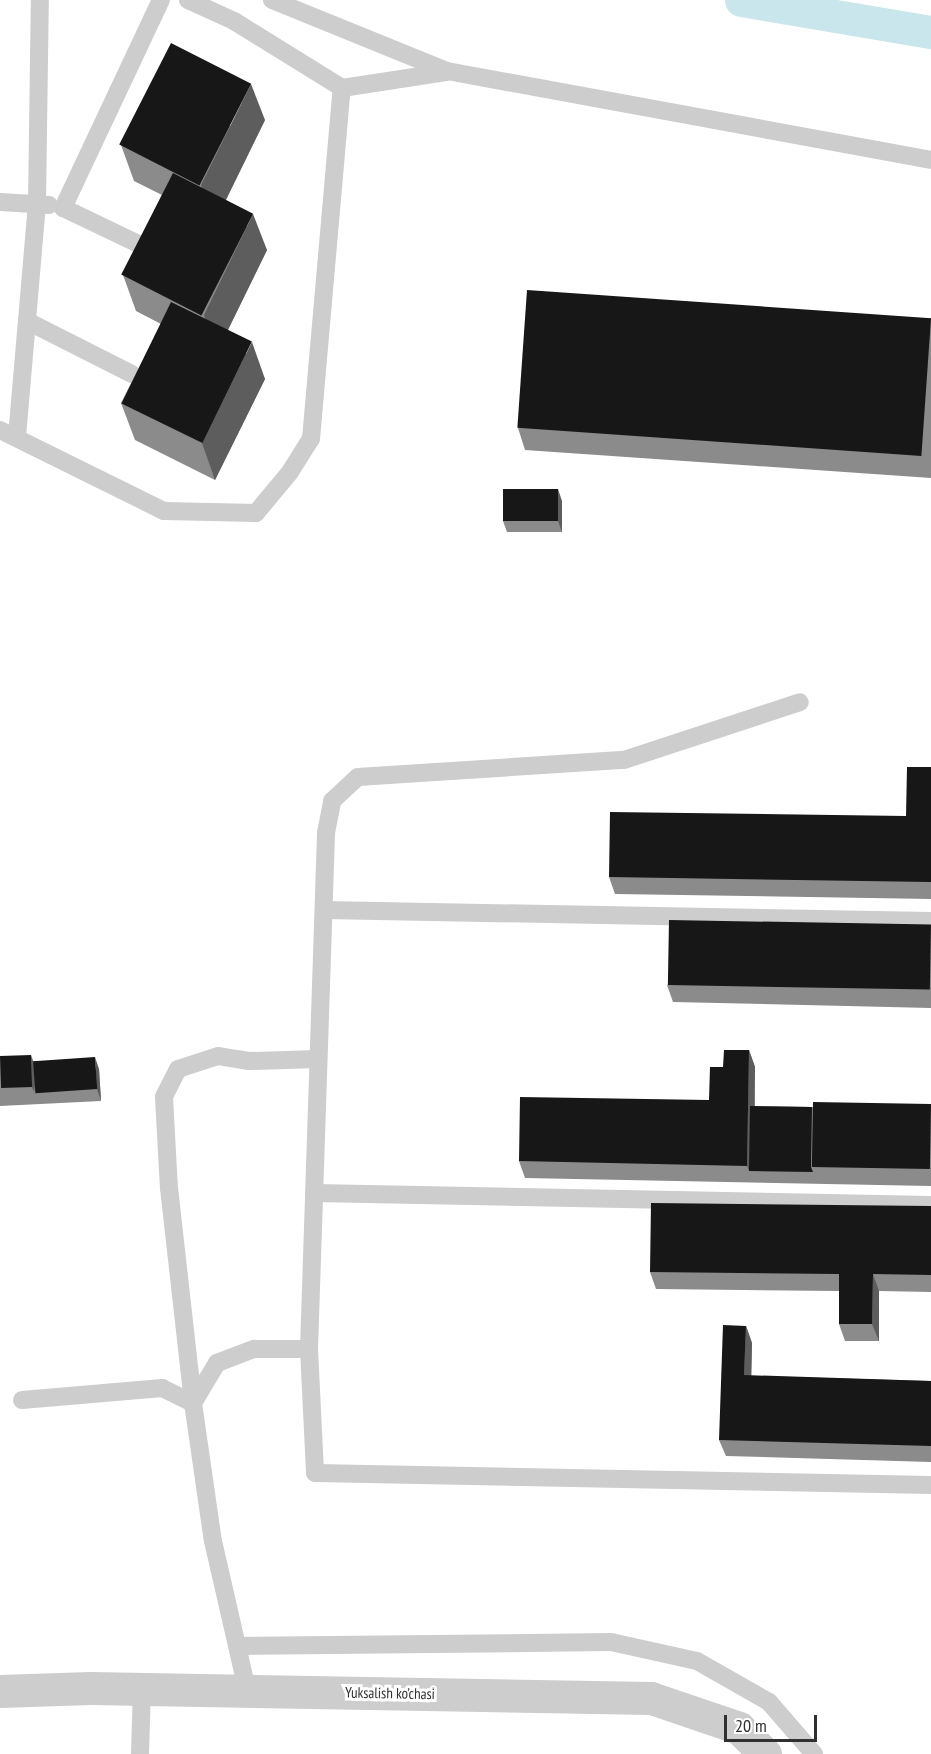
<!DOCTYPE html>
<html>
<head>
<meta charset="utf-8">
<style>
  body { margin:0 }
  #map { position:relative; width:931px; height:1754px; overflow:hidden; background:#fff; font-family:"PT Sans Narrow",sans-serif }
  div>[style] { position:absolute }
  .canal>* { height:33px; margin:-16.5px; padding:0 16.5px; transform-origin:16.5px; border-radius:16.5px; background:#c9e6ed }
  .service>* { height:18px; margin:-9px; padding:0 9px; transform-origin:9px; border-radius:9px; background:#cdcdcd }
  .minor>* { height:33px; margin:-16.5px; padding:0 16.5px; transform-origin:16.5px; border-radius:16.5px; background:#cdcdcd }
  .wall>* { inset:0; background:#8b8b8b }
  .shaded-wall>* { inset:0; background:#5d5d5d }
  .building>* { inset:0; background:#171717; transform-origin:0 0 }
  span { translate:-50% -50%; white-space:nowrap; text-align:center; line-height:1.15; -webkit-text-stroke:6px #fff; paint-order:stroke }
  .street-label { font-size:15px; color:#303030 }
  .scale { position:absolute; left:724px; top:1715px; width:93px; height:27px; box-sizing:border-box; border:3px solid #303030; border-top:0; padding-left:8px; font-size:18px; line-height:21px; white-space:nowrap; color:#303030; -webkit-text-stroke:4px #fff; paint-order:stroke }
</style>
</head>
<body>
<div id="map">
  <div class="canal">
    <div style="left:741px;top:0;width:193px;rotate:9.6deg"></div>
  </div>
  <div class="service">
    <div style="left:188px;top:0;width:51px;rotate:24.5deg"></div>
    <div style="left:234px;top:21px;width:127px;rotate:31.8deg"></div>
    <div style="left:342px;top:88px;width:105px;rotate:-8.7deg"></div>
    <div style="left:272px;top:0;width:189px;rotate:22.1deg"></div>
    <div style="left:447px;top:71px;width:492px;rotate:10.4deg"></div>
    <div style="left:0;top:202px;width:49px;rotate:3.5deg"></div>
    <div style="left:147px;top:248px;width:93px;rotate:-154.5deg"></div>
    <div style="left:63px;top:208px;width:230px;rotate:-64.8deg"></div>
    <div style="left:27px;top:321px;width:118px;rotate:26.8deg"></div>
    <div style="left:0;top:430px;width:183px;rotate:26.3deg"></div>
    <div style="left:164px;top:511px;width:92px;rotate:1.2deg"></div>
    <div style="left:256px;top:513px;width:53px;rotate:-50.3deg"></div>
    <div style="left:290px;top:472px;width:39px;rotate:-58deg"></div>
    <div style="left:311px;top:439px;width:352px;rotate:-85deg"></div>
    <div style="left:17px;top:437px;width:235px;rotate:-85.1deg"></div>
    <div style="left:37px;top:203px;width:203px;rotate:-89.2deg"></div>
    <div style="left:324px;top:910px;width:607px;rotate:1.04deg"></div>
    <div style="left:318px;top:1059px;width:69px;rotate:178.3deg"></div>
    <div style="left:249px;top:1061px;width:31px;rotate:-171deg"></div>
    <div style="left:218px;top:1056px;width:42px;rotate:162deg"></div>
    <div style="left:178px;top:1069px;width:31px;rotate:117deg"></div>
    <div style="left:164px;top:1097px;width:91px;rotate:86.9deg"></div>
    <div style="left:169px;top:1188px;width:216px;rotate:83.6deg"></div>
    <div style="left:193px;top:1403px;width:47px;rotate:-59deg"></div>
    <div style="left:217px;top:1363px;width:40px;rotate:-21deg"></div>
    <div style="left:254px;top:1349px;width:55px"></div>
    <div style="left:309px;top:1349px;width:516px;rotate:-88.11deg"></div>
    <div style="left:326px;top:833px;width:33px;rotate:-79deg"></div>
    <div style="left:332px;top:801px;width:35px;rotate:-43deg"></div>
    <div style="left:358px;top:777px;width:267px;rotate:-3.7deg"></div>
    <div style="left:624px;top:760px;width:185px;rotate:-18.2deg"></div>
    <div style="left:314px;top:1193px;width:617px;rotate:1.11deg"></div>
    <div style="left:309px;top:1349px;width:124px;rotate:87.2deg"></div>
    <div style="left:315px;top:1473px;width:616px;rotate:1.12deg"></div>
    <div style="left:22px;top:1400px;width:141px;rotate:-4.9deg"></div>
    <div style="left:162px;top:1388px;width:34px;rotate:26deg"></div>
    <div style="left:193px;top:1403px;width:139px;rotate:81.8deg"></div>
    <div style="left:213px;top:1541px;width:153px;rotate:77.1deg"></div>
    <div style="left:237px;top:1646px;width:374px;rotate:-0.6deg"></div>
    <div style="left:611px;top:1642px;width:88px;rotate:12.5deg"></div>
    <div style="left:697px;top:1661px;width:83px;rotate:29.7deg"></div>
    <div style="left:769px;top:1702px;width:69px;rotate:49.1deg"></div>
    <div style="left:140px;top:1754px;width:66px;rotate:-88.3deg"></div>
  </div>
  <div class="minor">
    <div style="left:0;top:1691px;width:90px;rotate:-1.9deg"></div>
    <div style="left:90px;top:1688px;width:561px;rotate:1.02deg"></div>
    <div style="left:651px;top:1698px;width:93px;rotate:18.8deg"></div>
    <div style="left:739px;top:1728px;width:37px;rotate:45deg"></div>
  </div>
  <div class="wall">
    <div style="clip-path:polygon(265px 120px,226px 200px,267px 250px,228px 330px,265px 379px,215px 480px,135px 440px,121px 403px,161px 324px,136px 311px,123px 275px,162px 195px,134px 181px,121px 145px)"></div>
    <div style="clip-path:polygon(931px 318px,931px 478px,525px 450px,518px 428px)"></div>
    <div style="clip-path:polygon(562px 501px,562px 532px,507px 532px,503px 521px)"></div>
    <div style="clip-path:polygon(931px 767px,931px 899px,615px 894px,609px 877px,906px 816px)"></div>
    <div style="clip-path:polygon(931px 925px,931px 1008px,673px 1002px,667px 985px)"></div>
    <div style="clip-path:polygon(749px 1050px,755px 1067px,755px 1106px,812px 1107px,931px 1104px,931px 1186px,525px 1178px,519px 1161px,709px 1100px,723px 1067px)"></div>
    <div style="clip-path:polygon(0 1057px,99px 1069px,101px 1101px,0 1106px)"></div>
    <div style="clip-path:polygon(931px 1206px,931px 1292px,879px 1291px,879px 1341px,845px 1341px,839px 1324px,839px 1291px,656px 1289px,650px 1272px)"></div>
    <div style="clip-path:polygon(746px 1326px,752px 1343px,751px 1376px,931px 1381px,931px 1462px,726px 1456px,719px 1440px)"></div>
  </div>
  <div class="shaded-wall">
    <div style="clip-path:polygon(251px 84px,265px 120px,215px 222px,201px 185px)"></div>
    <div style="clip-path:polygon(253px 214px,267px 250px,217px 352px,204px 315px)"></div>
    <div style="clip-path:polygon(252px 342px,265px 379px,215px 480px,202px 443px)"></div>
    <div style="clip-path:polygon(558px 489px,562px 501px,562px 532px,558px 521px)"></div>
    <div style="clip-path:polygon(749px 1050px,755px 1067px,753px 1171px,749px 1171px,747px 1166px)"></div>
    <div style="clip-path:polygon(31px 1055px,37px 1072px,34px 1092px,32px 1087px)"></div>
    <div style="clip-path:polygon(95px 1057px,99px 1069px,101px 1101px,97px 1089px)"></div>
    <div style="clip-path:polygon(873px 1274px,879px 1291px,879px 1341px,872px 1324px)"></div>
    <div style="clip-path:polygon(746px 1326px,752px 1343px,751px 1392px,744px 1375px)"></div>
  </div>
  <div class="building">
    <div style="left:171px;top:43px;width:90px;height:114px;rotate:27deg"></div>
    <div style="left:173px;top:173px;width:90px;height:114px;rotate:27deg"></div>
    <div style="left:527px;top:290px;width:405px;height:138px;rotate:4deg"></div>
    <div style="left:171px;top:302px;width:90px;height:113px;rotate:26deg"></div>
    <div style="left:503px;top:489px;width:55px;height:32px"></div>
    <div style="clip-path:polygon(907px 767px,931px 767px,931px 882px,609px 877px,610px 812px,906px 816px)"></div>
    <div style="left:669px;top:920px;width:262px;height:65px;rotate:1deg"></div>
    <div style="clip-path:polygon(724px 1050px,749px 1050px,747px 1166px,519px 1161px,520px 1097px,709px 1100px,710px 1067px,723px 1067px)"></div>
    <div style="left:31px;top:1055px;width:32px;height:31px;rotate:88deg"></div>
    <div style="left:95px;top:1057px;width:32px;height:62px;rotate:86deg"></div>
    <div style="left:813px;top:1102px;width:118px;height:65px;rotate:1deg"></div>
    <div style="clip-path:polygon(750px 1106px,812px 1107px,811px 1167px,813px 1172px,749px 1171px)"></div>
    <div style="clip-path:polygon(651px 1203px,931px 1206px,931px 1275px,873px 1274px,872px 1324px,839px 1324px,839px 1274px,650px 1272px)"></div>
    <div style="clip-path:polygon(723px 1325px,746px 1326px,744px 1375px,931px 1381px,931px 1446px,719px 1440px)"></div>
  </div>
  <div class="street-label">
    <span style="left:390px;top:1693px;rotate:1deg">Yuksalish ko’chasi</span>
  </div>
  <div class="scale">20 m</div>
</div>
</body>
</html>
